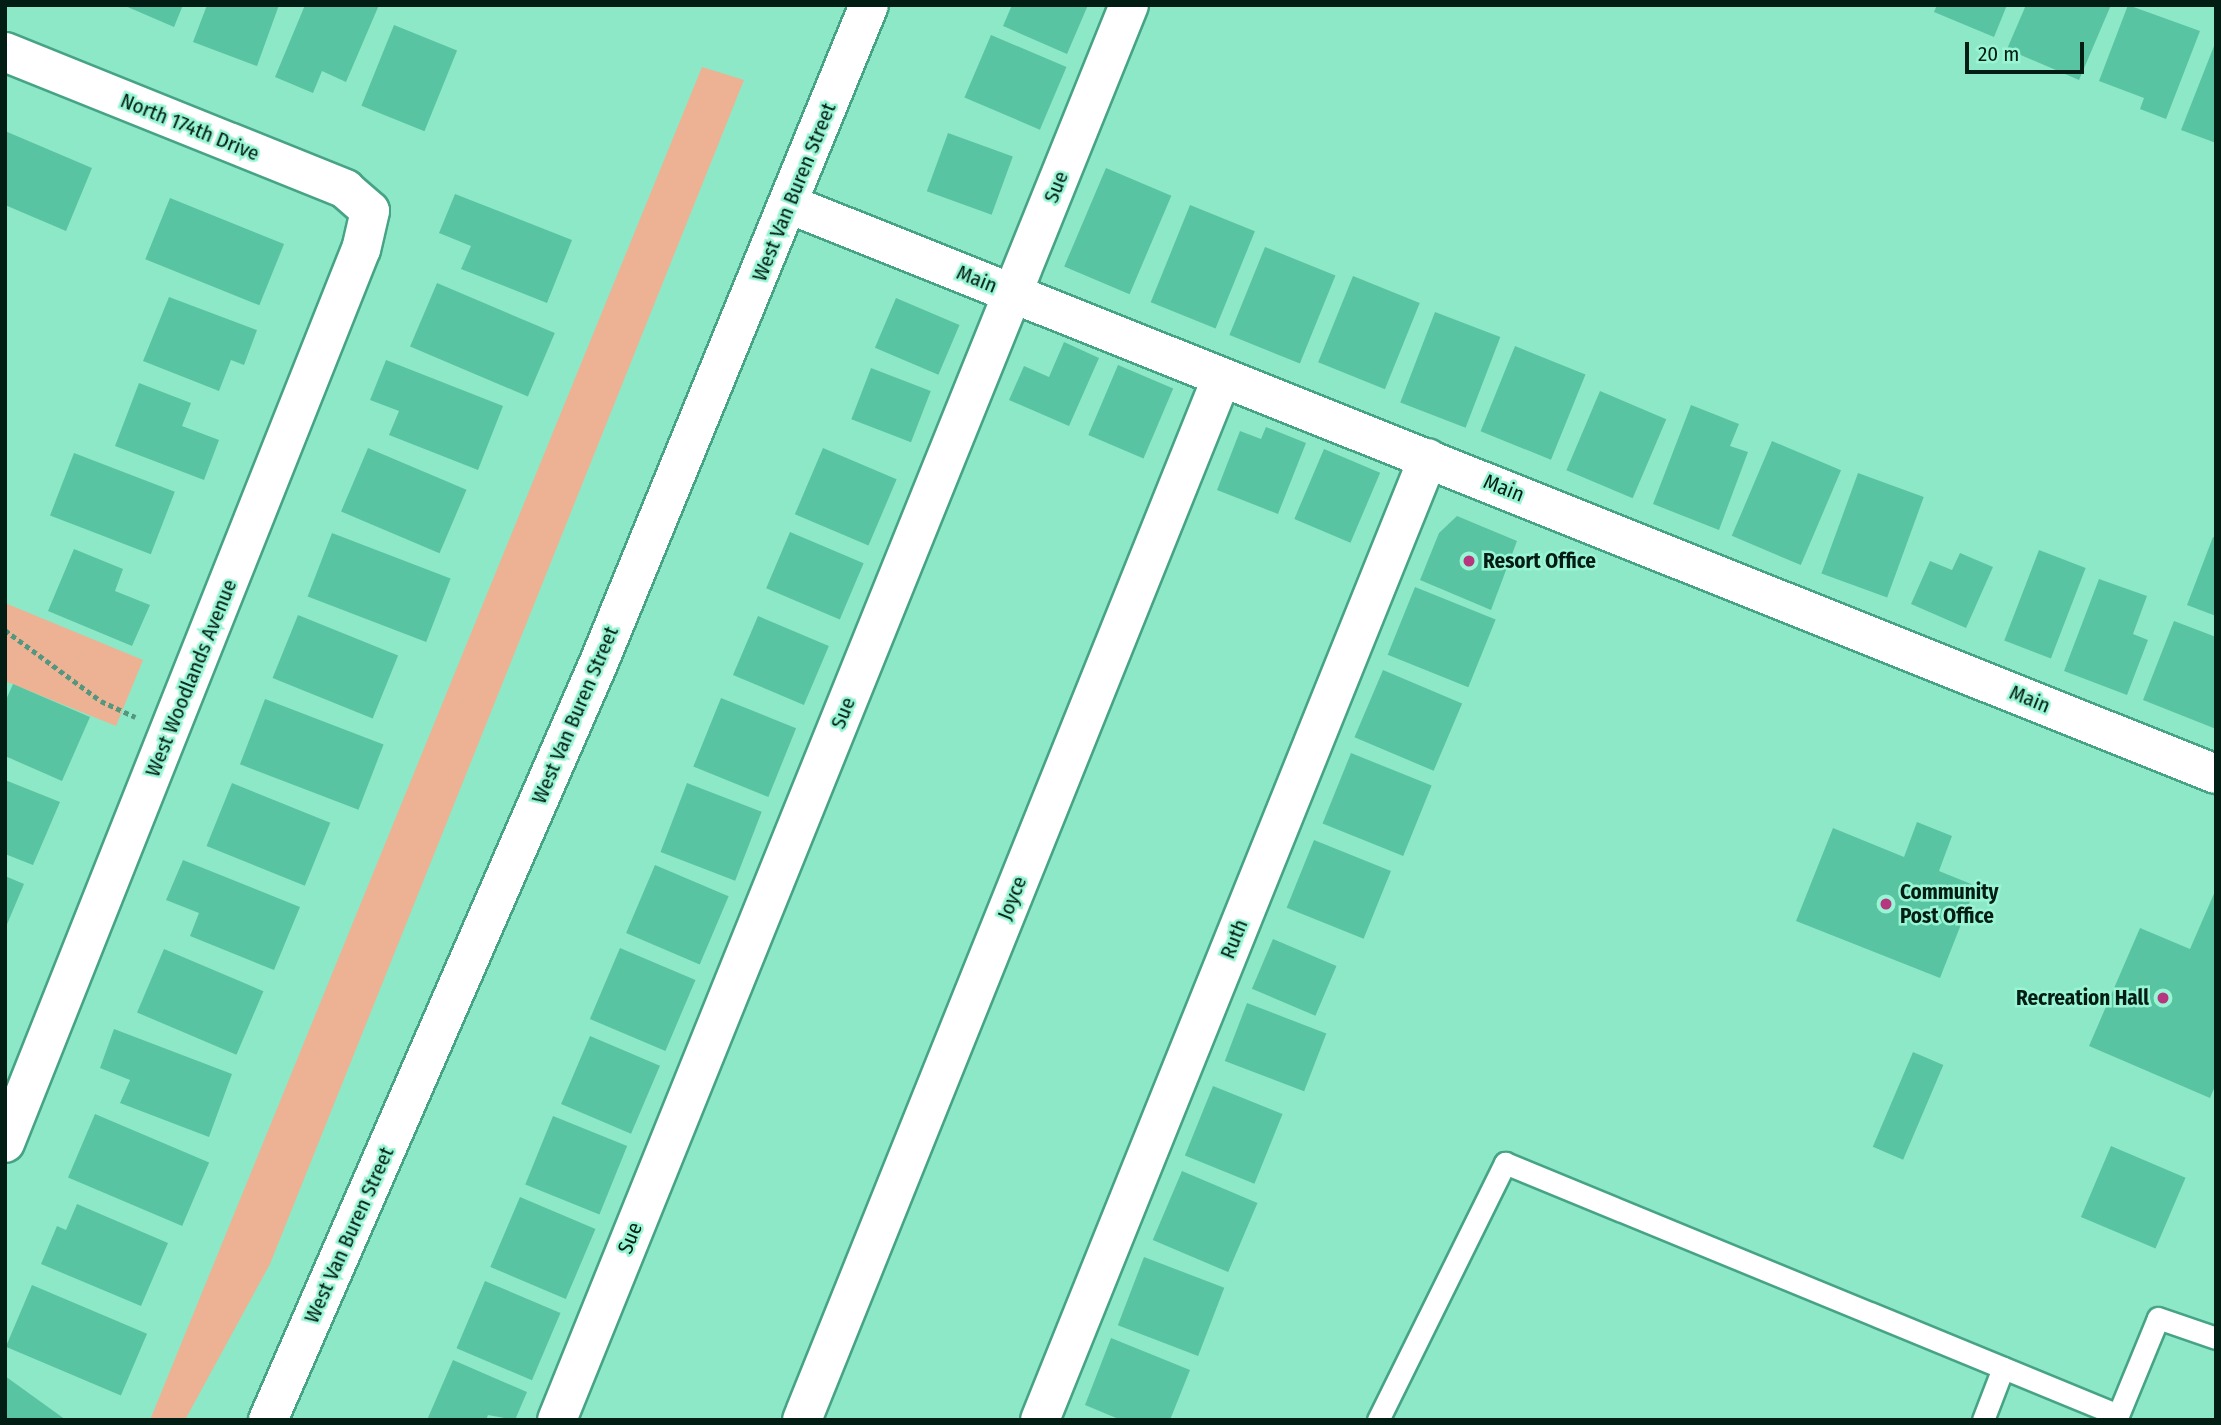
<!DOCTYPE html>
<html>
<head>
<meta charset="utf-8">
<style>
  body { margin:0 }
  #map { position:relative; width:2221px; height:1425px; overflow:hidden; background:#8de8c7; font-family:"Fira Sans Condensed",sans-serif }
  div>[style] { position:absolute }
  .green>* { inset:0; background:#ecb293 }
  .building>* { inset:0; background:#59c4a1; transform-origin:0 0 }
  .path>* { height:4.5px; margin-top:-2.25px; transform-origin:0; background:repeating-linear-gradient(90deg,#55967f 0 5px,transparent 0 8.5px) }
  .roads { filter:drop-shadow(2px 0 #47a386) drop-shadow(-2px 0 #47a386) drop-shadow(0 2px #47a386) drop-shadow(0 -2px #47a386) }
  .service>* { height:21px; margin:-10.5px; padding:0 10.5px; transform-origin:10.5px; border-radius:10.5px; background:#fff }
  .minor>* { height:38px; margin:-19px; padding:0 19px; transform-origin:19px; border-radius:19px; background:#fff }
  .secondary>* { height:38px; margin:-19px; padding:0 19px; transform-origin:19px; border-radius:19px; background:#fff }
  .dots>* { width:19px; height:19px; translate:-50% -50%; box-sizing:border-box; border:4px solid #9af5d4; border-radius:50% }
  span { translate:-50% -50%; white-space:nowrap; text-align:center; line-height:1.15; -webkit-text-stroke:5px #9af5d4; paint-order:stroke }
  .street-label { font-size:21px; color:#011d14 }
  .poi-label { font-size:21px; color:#011d14; font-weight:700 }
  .left { translate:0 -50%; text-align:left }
  .right { translate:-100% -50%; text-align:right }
  .frame { position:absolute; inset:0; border:7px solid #011d14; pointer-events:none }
  .scale { position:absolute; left:1965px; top:42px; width:119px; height:32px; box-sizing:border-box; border:4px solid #011d14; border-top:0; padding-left:9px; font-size:21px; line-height:24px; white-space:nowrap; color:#011d14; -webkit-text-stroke:5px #9af5d4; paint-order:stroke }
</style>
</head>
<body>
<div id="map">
  <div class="green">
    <div style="clip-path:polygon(702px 67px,744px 80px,270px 1264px,185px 1420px,150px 1420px)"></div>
    <div style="clip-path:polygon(5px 603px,143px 660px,116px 726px,5px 681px)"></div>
  </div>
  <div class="building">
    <div style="clip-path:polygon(123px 5px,183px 5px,174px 27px)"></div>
    <div style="clip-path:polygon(207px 5px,279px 5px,257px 66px,193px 42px)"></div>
    <div style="clip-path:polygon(305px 5px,379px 5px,346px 82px,322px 71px,313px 93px,275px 77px)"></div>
    <div style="clip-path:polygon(1012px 5px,1088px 5px,1067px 54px,1003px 26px)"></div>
    <div style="clip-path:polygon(1937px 5px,2007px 5px,1994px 37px,1934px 12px)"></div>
    <div style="clip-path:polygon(2026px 5px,2111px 5px,2079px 80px,2007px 49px)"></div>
    <div style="clip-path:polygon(2128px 5px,2200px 31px,2166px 119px,2140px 109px,2144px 98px,2099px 81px)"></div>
    <div style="left:394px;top:25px;width:68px;height:87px;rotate:22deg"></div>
    <div style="left:991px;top:35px;width:82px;height:68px;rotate:23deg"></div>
    <div style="clip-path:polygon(2216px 41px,2216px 143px,2181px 130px)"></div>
    <div style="clip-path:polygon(5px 131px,92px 168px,66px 231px,5px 205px)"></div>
    <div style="left:948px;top:133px;width:69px;height:62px;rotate:20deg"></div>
    <div style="left:1106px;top:168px;width:71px;height:107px;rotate:23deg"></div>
    <div style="clip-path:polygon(455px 194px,572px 240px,547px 303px,461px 269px,471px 246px,439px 233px)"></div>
    <div style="left:170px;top:198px;width:123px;height:66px;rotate:22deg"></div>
    <div style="left:1190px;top:205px;width:70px;height:105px;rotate:22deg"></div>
    <div style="left:1265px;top:247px;width:76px;height:95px;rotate:22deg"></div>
    <div style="left:1353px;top:276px;width:72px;height:93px;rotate:22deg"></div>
    <div style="left:437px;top:283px;width:128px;height:69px;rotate:23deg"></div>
    <div style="clip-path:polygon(169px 297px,257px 330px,244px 365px,231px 360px,219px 391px,143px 361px)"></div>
    <div style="left:896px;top:298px;width:69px;height:54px;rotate:23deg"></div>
    <div style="left:1435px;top:312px;width:70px;height:97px;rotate:21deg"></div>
    <div style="clip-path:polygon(1064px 342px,1099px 358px,1069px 426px,1009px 400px,1024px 366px,1049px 377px)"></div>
    <div style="left:1515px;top:346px;width:76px;height:92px;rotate:22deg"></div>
    <div style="clip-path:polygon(386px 360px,503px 406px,478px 470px,389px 435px,399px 411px,370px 400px)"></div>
    <div style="left:1118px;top:365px;width:60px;height:76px;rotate:23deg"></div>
    <div style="left:871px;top:368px;width:64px;height:55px;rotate:21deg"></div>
    <div style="clip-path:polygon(139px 383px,191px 403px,182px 426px,219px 440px,204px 480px,115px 446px)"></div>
    <div style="left:1600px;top:391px;width:72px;height:86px;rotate:23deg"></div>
    <div style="clip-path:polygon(1691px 405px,1739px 424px,1730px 446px,1748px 452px,1719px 530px,1653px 504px)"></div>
    <div style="clip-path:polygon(1266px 427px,1306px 443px,1278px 514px,1217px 490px,1240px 431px,1261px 439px)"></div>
    <div style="left:1772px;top:441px;width:75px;height:103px;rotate:23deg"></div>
    <div style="left:368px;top:448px;width:107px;height:69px;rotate:23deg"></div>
    <div style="left:823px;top:448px;width:80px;height:72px;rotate:23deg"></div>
    <div style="left:1324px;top:449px;width:61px;height:76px;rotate:23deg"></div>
    <div style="left:74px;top:453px;width:108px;height:67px;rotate:21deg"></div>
    <div style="left:1858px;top:473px;width:70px;height:107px;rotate:20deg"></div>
    <div style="clip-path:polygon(1457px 516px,1517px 541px,1491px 610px,1420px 580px,1439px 533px)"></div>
    <div style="left:790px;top:532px;width:80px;height:61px;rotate:23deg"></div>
    <div style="left:332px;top:533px;width:127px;height:68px;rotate:21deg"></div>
    <div style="clip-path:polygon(2213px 537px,2216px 538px,2216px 616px,2187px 605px)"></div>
    <div style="clip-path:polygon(74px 549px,123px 569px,115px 591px,150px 605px,132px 646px,48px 611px)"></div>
    <div style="left:2039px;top:550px;width:50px;height:97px;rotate:21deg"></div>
    <div style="clip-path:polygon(1960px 553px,1993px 567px,1966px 628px,1911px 604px,1930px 561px,1952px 570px)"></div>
    <div style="clip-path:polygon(2099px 579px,2147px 596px,2133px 634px,2148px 640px,2127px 695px,2064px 671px)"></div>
    <div style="left:1415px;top:587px;width:87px;height:73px;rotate:22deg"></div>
    <div style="left:298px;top:615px;width:108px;height:68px;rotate:22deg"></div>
    <div style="left:758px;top:616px;width:77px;height:64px;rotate:23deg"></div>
    <div style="clip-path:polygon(2174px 621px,2216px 637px,2216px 729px,2143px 700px)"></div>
    <div style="left:1383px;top:670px;width:86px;height:73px;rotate:23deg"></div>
    <div style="clip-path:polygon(13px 684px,90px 717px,62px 781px,5px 756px,5px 702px)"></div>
    <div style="left:721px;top:698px;width:81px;height:74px;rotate:22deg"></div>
    <div style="left:265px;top:699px;width:127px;height:70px;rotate:21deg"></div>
    <div style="left:1351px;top:753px;width:87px;height:76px;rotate:22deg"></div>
    <div style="clip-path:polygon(5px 780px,60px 802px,33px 865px,5px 854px)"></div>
    <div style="left:232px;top:783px;width:106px;height:68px;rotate:22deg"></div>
    <div style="left:687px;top:783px;width:80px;height:74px;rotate:21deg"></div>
    <div style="clip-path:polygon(1917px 822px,1952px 836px,1939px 871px,1976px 886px,1940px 978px,1796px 921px,1833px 828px,1904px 857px)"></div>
    <div style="left:1314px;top:840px;width:83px;height:73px;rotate:22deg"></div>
    <div style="clip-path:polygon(183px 860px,300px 907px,274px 970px,190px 936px,199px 913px,166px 900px)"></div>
    <div style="left:655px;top:865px;width:80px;height:74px;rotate:23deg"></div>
    <div style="clip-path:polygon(5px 876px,24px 884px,5px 929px)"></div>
    <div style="clip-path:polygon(2216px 889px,2216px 1084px,2210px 1098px,2089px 1046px,2140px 928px,2190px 949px)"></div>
    <div style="left:1273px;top:939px;width:69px;height:54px;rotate:23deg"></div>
    <div style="left:620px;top:948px;width:82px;height:77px;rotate:23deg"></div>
    <div style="left:164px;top:949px;width:108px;height:69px;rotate:23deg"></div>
    <div style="left:1247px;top:1003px;width:85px;height:62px;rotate:21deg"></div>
    <div style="clip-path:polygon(114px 1029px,232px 1074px,209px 1137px,120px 1103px,130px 1080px,100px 1068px)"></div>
    <div style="left:590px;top:1036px;width:76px;height:74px;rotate:23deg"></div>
    <div style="left:1913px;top:1052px;width:33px;height:103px;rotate:23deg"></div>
    <div style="left:1213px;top:1086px;width:75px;height:75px;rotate:22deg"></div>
    <div style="left:95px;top:1114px;width:124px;height:69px;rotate:23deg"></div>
    <div style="left:553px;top:1116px;width:80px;height:74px;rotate:22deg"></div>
    <div style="left:2111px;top:1146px;width:81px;height:77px;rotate:23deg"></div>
    <div style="left:1182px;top:1171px;width:82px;height:75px;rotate:23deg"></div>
    <div style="left:520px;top:1197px;width:82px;height:76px;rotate:23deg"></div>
    <div style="clip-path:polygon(77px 1204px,168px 1243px,141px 1306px,41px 1264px,57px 1226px,66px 1230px)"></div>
    <div style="left:1144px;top:1257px;width:86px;height:73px;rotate:21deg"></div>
    <div style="left:485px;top:1281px;width:82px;height:73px;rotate:23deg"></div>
    <div style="left:32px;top:1285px;width:125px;height:67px;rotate:23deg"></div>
    <div style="clip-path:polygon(1111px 1338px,1190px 1370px,1170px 1420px,1121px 1420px,1085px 1405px)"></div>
    <div style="clip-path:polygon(453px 1360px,527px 1392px,515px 1420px,488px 1415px,486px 1420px,427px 1420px)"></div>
    <div style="clip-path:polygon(5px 1376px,66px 1420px,5px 1420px)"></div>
  </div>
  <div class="path">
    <div style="left:5px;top:630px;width:119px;rotate:36.5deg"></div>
    <div style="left:101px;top:701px;width:38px;rotate:25deg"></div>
  </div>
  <div class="roads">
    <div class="service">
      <div style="left:1378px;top:1420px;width:287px;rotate:-63.7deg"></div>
      <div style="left:1505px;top:1163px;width:663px;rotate:22.35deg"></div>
      <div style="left:1983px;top:1420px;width:56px;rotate:-69deg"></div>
      <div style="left:2116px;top:1420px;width:110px;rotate:-67.6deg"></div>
      <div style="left:2158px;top:1318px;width:61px;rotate:19deg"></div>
    </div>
    <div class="minor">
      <div style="left:5px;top:52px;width:367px;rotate:21.9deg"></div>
      <div style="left:345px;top:189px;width:33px;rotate:41deg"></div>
      <div style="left:370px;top:211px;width:39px;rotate:103deg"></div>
      <div style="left:361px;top:249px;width:962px;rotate:111.71deg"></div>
      <div style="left:791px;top:205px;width:1534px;rotate:21.77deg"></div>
      <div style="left:557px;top:1420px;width:1526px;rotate:-67.99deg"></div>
      <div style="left:802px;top:1420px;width:1124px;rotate:-68.07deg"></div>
      <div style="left:1040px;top:1420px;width:1037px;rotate:-68.03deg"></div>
    </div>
    <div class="secondary">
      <div style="left:268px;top:1420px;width:827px;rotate:-66.41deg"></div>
      <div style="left:599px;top:662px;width:710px;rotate:-67.66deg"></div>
    </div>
  </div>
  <div class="dots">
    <div style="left:1469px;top:561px;background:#b73680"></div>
    <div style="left:1886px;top:904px;background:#b73680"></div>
    <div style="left:2163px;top:998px;background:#b73680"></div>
  </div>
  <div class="street-label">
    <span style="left:190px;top:127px;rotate:22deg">North 174th Drive</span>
    <span style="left:1056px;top:187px;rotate:-68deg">Sue</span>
    <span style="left:794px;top:192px;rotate:-68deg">West Van Buren Street</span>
    <span style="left:977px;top:279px;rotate:22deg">Main</span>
    <span style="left:1504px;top:488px;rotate:22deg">Main</span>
    <span style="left:191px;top:678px;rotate:-68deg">West Woodlands Avenue</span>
    <span style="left:2030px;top:699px;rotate:22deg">Main</span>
    <span style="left:843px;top:713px;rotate:-68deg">Sue</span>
    <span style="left:575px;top:715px;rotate:-67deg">West Van Buren Street</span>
    <span style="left:1012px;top:898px;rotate:-68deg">Joyce</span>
    <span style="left:1234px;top:939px;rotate:-68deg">Ruth</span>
    <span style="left:349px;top:1235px;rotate:-66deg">West Van Buren Street</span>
    <span style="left:630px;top:1238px;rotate:-68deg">Sue</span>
  </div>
  <div class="poi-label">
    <span class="left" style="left:1483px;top:561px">Resort Office</span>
    <span class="left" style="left:1900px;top:904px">Community<br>Post Office</span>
    <span class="right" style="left:2149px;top:998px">Recreation Hall</span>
  </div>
  <div class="frame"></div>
  <div class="scale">20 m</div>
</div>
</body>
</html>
